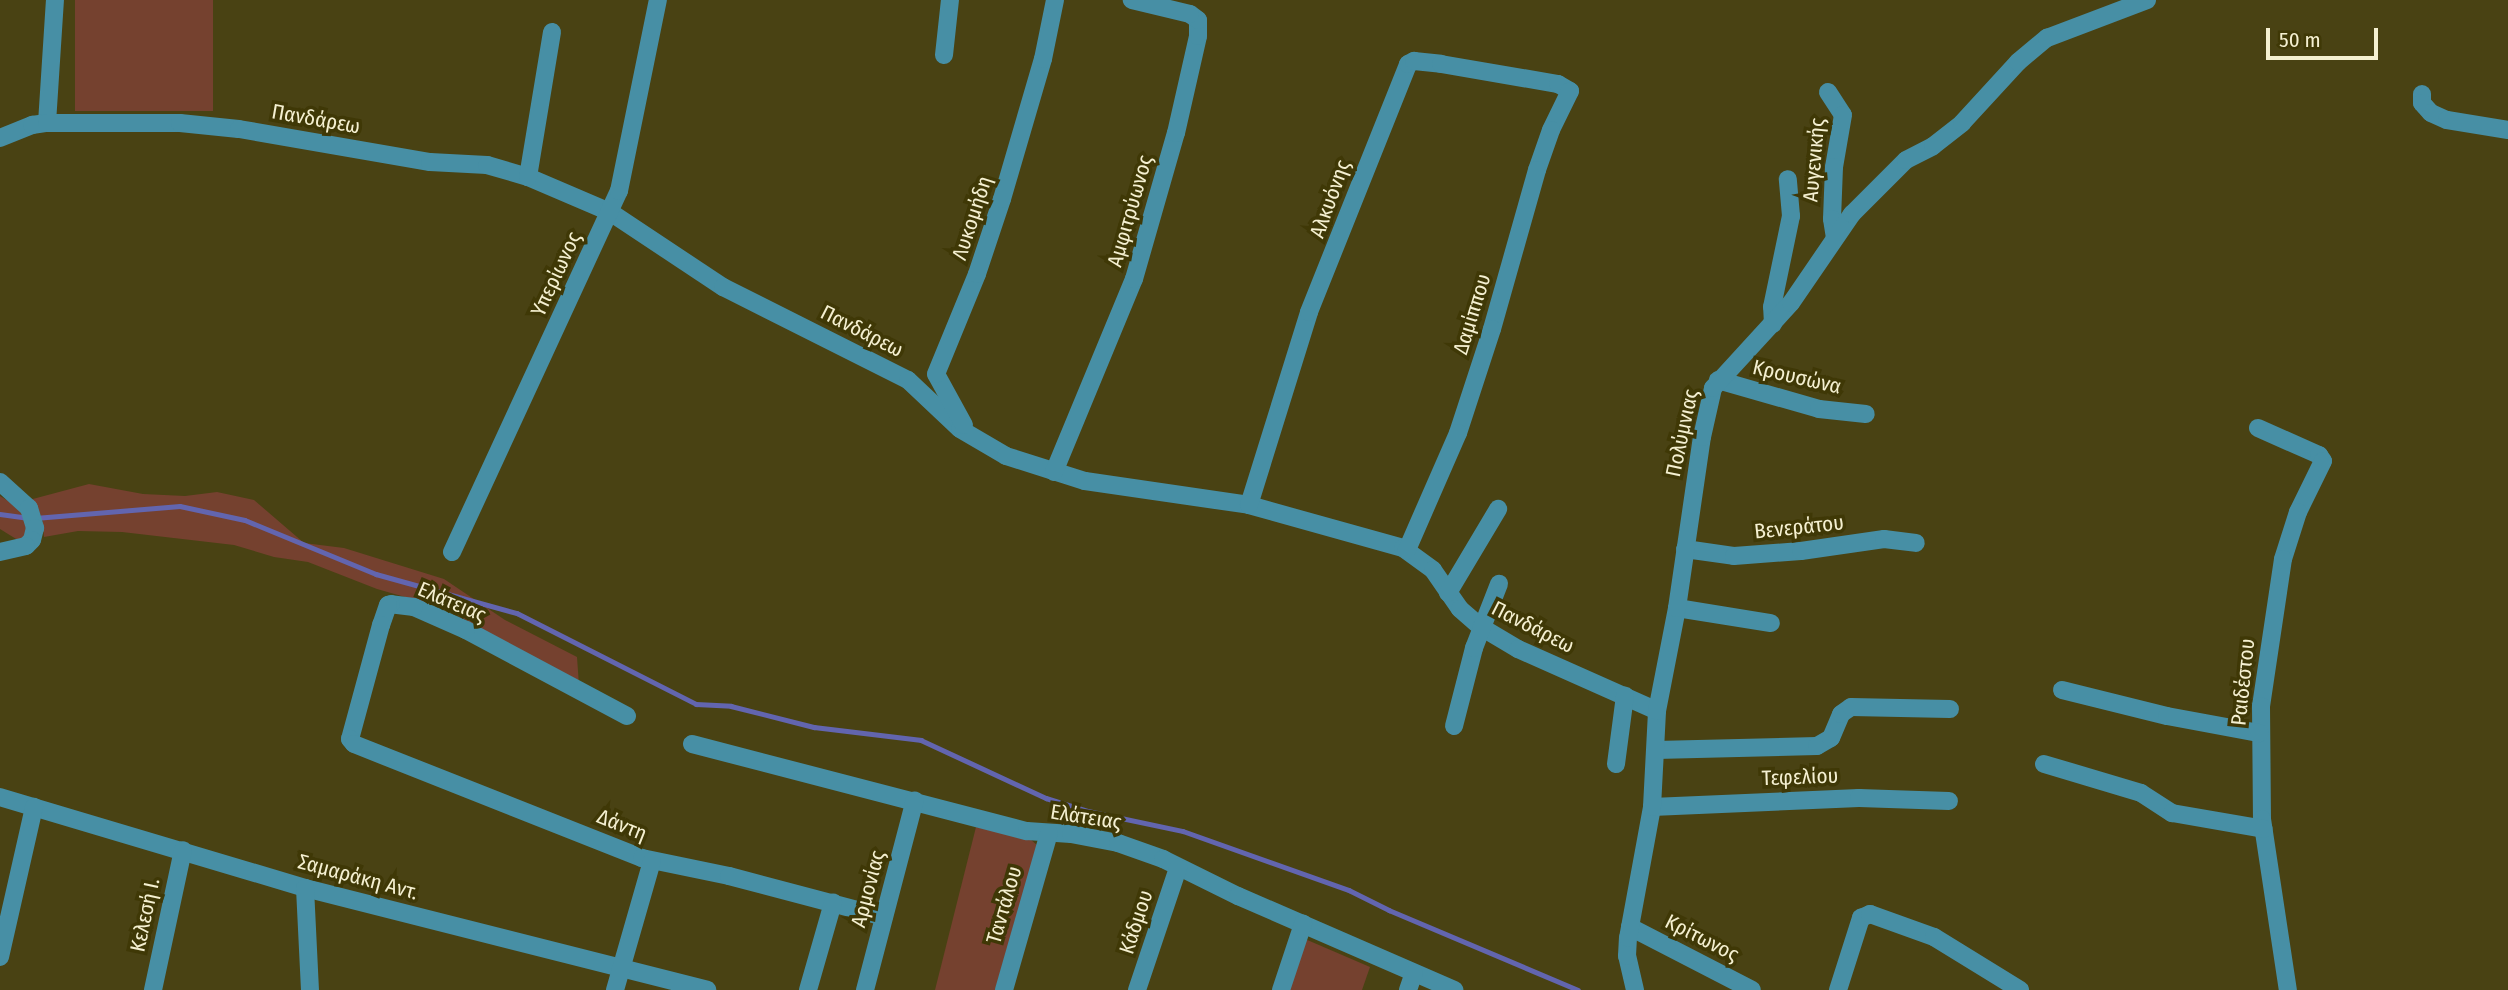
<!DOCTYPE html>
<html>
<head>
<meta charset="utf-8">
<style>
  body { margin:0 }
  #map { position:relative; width:2508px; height:990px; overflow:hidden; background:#494213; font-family:"Fira Sans Condensed",sans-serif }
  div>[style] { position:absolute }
  .green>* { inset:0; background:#75412f; transform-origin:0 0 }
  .stream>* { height:4.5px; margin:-2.25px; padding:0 2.25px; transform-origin:2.25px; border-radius:2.25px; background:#6265af }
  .minor>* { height:18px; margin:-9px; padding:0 9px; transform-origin:9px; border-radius:9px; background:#478fa5 }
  span { translate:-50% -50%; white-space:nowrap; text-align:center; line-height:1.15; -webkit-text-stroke:7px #3f3806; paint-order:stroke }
  .street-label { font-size:21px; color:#f5f0d1 }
  .scale { position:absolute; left:2266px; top:28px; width:112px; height:32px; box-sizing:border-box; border:4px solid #f5f0d1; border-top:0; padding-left:9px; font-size:21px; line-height:24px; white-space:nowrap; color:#f5f0d1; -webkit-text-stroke:5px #3f3806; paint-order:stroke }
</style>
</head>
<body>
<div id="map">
  <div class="green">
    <i style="left:75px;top:0;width:138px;height:111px"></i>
    <i style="clip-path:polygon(89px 484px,143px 494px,185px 496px,217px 492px,254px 500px,304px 543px,344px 548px,444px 579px,505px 620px,577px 657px,579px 685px,447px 609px,377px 589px,308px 562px,274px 557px,234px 545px,122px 532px,78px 531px,44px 537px,42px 517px,29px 500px)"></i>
    <i style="clip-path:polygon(0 496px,23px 510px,30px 532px,21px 542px,0 529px)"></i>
    <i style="clip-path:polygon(976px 827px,1030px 839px,1038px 846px,995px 990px,935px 990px)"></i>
    <i style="clip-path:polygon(1305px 939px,1370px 967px,1362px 990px,1288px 990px)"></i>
  </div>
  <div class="stream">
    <i style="left:0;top:514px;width:27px;rotate:8deg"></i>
    <i style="left:35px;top:518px;width:145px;rotate:-4.7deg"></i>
    <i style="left:180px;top:506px;width:66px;rotate:12.2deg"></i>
    <i style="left:245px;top:520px;width:142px;rotate:22.4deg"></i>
    <i style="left:376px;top:574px;width:146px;rotate:15.5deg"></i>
    <i style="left:517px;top:613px;width:201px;rotate:26.9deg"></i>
    <i style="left:696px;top:704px;width:35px;rotate:3deg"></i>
    <i style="left:731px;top:706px;width:86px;rotate:14.2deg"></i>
    <i style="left:814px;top:727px;width:108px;rotate:6.9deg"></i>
    <i style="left:921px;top:740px;width:138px;rotate:24.9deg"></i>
    <i style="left:1046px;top:798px;width:44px;rotate:17.2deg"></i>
    <i style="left:1088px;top:811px;width:97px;rotate:11.9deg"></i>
    <i style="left:1183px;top:831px;width:176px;rotate:19.6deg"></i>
    <i style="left:1349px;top:890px;width:45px;rotate:26.6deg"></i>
    <i style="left:1389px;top:910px;width:205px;rotate:22.9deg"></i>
  </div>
  <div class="minor">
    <i style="left:944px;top:55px;width:55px;rotate:-83.8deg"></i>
    <i style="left:1828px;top:92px;width:27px;rotate:57deg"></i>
    <i style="left:1843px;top:115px;width:53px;rotate:99.8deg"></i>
    <i style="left:1834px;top:167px;width:52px;rotate:92.2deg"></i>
    <i style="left:1832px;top:219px;width:18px;rotate:81deg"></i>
    <i style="left:2422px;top:94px;width:9px;rotate:90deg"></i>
    <i style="left:2422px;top:103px;width:13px;rotate:48deg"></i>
    <i style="left:2431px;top:113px;width:17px;rotate:24deg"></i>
    <i style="left:2447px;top:120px;width:62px;rotate:9.3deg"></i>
    <i style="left:47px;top:123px;width:123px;rotate:-86.3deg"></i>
    <i style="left:0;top:138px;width:35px;rotate:-22deg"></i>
    <i style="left:32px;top:125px;width:15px;rotate:-8deg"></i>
    <i style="left:47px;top:123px;width:133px"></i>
    <i style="left:180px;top:123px;width:59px;rotate:5.8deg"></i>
    <i style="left:239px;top:129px;width:194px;rotate:9.8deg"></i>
    <i style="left:430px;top:162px;width:57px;rotate:3deg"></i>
    <i style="left:487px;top:165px;width:43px;rotate:16.3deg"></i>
    <i style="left:528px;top:177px;width:89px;rotate:23.1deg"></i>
    <i style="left:610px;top:212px;width:136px;rotate:33.6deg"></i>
    <i style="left:723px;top:287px;width:207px;rotate:26.7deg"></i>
    <i style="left:908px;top:380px;width:71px;rotate:43.3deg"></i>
    <i style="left:960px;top:429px;width:53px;rotate:30.4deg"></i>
    <i style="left:1006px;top:456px;width:83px;rotate:17.6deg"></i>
    <i style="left:1085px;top:481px;width:166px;rotate:8.3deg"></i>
    <i style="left:1249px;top:505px;width:160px;rotate:15.6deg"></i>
    <i style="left:1403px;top:548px;width:37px;rotate:36deg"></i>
    <i style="left:1433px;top:570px;width:47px;rotate:55.3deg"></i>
    <i style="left:1460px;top:609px;width:28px;rotate:41deg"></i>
    <i style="left:1481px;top:627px;width:43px;rotate:30.7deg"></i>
    <i style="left:1518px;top:649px;width:152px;rotate:24deg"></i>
    <i style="left:528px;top:177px;width:147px;rotate:-80.6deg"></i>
    <i style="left:1773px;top:324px;width:17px;rotate:-93deg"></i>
    <i style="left:1772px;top:307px;width:93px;rotate:-78.2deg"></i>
    <i style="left:1791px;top:216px;width:37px;rotate:-95deg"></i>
    <i style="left:1718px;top:380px;width:105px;rotate:16deg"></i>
    <i style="left:1819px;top:409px;width:47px;rotate:6.1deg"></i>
    <i style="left:964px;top:425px;width:58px;rotate:-118.8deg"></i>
    <i style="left:936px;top:374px;width:108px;rotate:-67.7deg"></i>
    <i style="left:977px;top:274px;width:79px;rotate:-71.6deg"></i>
    <i style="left:1002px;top:199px;width:146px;rotate:-73.7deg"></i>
    <i style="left:1043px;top:59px;width:60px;rotate:-78.5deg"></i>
    <i style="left:2258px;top:428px;width:67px;rotate:23.9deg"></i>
    <i style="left:2319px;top:455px;width:7px;rotate:56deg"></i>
    <i style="left:2323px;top:461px;width:57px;rotate:116.1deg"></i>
    <i style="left:2298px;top:512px;width:49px;rotate:107.7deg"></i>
    <i style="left:2283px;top:559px;width:149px;rotate:98.5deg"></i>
    <i style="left:2261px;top:706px;width:113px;rotate:89.5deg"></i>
    <i style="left:2262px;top:819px;width:173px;rotate:81.4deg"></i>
    <i style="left:1054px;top:472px;width:209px;rotate:-67.5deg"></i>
    <i style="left:1134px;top:279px;width:152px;rotate:-74deg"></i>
    <i style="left:1176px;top:133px;width:99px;rotate:-77.2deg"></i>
    <i style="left:1198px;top:36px;width:16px;rotate:-90deg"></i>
    <i style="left:1198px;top:20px;width:10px;rotate:-143deg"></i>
    <i style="left:1190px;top:14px;width:60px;rotate:-166.4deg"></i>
    <i style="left:0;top:482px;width:39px;rotate:42deg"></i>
    <i style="left:29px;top:508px;width:21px;rotate:73deg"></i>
    <i style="left:35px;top:528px;width:12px;rotate:104deg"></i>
    <i style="left:32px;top:540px;width:8px;rotate:135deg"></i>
    <i style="left:26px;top:546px;width:27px;rotate:167deg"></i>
    <i style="left:1249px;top:505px;width:202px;rotate:-72.7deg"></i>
    <i style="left:1309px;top:312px;width:267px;rotate:-68.2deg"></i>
    <i style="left:1408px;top:64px;width:7px;rotate:-27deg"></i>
    <i style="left:1414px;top:61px;width:27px;rotate:6deg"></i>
    <i style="left:1441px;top:64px;width:119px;rotate:9.7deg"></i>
    <i style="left:1558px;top:84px;width:14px;rotate:30deg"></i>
    <i style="left:1570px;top:91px;width:43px;rotate:116deg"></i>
    <i style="left:1551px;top:130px;width:42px;rotate:109.3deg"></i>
    <i style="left:1537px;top:170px;width:165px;rotate:105.8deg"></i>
    <i style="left:1492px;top:329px;width:109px;rotate:108.1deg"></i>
    <i style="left:1458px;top:433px;width:128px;rotate:113.6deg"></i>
    <i style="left:1685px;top:549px;width:49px;rotate:8.1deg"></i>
    <i style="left:1734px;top:556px;width:67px;rotate:-4.3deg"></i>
    <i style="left:1801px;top:551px;width:84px;rotate:-8.2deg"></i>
    <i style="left:1884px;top:539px;width:32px;rotate:7deg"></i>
    <i style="left:452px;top:552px;width:398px;rotate:-65.2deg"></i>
    <i style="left:619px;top:191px;width:195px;rotate:-78.5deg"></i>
    <i style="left:1448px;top:593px;width:98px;rotate:-59.2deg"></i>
    <i style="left:1677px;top:608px;width:95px;rotate:9.1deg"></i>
    <i style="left:2062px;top:690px;width:108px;rotate:13.9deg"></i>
    <i style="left:2167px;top:716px;width:94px;rotate:10.5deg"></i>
    <i style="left:627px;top:716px;width:183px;rotate:-151.9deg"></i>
    <i style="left:466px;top:630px;width:57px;rotate:-156.1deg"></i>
    <i style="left:414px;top:607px;width:23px;rotate:-173deg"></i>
    <i style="left:391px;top:604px;width:3px;rotate:162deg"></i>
    <i style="left:388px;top:605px;width:21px;rotate:109deg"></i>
    <i style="left:381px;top:625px;width:118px;rotate:105.2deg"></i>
    <i style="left:350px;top:739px;width:6px;rotate:51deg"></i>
    <i style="left:354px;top:744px;width:310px;rotate:21.6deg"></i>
    <i style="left:642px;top:858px;width:89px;rotate:11.7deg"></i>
    <i style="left:729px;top:876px;width:160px;rotate:14.8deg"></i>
    <i style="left:1454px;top:726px;width:81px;rotate:-75.6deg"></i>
    <i style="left:1474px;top:648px;width:69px;rotate:-68.7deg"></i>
    <i style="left:692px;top:744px;width:346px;rotate:14.6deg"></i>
    <i style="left:1027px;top:831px;width:44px;rotate:3.9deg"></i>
    <i style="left:1071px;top:834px;width:48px;rotate:10.8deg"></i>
    <i style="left:1118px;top:843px;width:48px;rotate:19.6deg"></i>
    <i style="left:1163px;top:859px;width:84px;rotate:26.3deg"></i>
    <i style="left:1238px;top:896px;width:236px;rotate:23.5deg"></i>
    <i style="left:1656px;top:750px;width:161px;rotate:-1.4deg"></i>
    <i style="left:1817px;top:746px;width:16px;rotate:-30deg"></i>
    <i style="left:1831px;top:738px;width:26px;rotate:-67deg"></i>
    <i style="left:1841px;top:714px;width:12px;rotate:-35deg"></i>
    <i style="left:1851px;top:707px;width:99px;rotate:1.2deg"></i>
    <i style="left:1616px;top:764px;width:69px;rotate:-82.5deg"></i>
    <i style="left:2044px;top:764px;width:101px;rotate:16.6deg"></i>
    <i style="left:2141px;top:793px;width:37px;rotate:33deg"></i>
    <i style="left:2172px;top:813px;width:93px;rotate:9.9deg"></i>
    <i style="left:0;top:797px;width:318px;rotate:16.6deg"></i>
    <i style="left:305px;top:888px;width:415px;rotate:14.2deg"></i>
    <i style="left:1652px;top:807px;width:207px;rotate:-2.5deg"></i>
    <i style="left:1859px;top:798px;width:90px;rotate:1.9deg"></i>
    <i style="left:305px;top:888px;width:102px;rotate:87.2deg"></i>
    <i style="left:1630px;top:927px;width:137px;rotate:27.3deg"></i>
    <i style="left:0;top:957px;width:154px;rotate:-77.2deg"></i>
    <i style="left:153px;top:990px;width:143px;rotate:-77.9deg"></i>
    <i style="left:615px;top:990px;width:134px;rotate:-74deg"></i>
    <i style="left:808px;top:990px;width:91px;rotate:-74deg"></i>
    <i style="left:865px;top:990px;width:196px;rotate:-75.3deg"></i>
    <i style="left:1004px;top:990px;width:163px;rotate:-74deg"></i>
    <i style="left:1137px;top:990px;width:129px;rotate:-71.4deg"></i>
    <i style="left:1281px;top:990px;width:70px;rotate:-71.6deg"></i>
    <i style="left:1408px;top:990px;width:18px;rotate:-71deg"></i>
    <i style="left:1635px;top:990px;width:35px;rotate:-103deg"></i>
    <i style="left:1627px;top:956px;width:18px;rotate:-87deg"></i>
    <i style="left:1628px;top:938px;width:133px;rotate:-79.6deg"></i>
    <i style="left:1652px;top:807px;width:96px;rotate:-87deg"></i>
    <i style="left:1657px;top:711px;width:105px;rotate:-79deg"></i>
    <i style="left:1677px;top:608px;width:173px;rotate:-81.7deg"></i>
    <i style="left:1702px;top:437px;width:50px;rotate:-77.3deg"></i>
    <i style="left:1713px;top:388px;width:115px;rotate:-47.5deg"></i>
    <i style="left:1791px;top:303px;width:108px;rotate:-55.6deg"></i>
    <i style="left:1852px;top:214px;width:76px;rotate:-45deg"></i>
    <i style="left:1906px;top:160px;width:30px;rotate:-27deg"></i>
    <i style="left:1933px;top:146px;width:37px;rotate:-38deg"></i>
    <i style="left:1962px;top:123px;width:83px;rotate:-47.4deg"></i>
    <i style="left:2018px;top:62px;width:38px;rotate:-40deg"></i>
    <i style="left:2047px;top:38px;width:107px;rotate:-20.8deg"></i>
    <i style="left:1838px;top:990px;width:76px;rotate:-72.3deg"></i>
    <i style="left:1861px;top:918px;width:10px;rotate:-24deg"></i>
    <i style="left:1870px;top:914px;width:68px;rotate:19.8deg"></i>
    <i style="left:1934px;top:937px;width:101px;rotate:31.6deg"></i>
  </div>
  <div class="street-label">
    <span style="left:316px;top:119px;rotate:10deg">Πανδάρεω</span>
    <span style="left:1814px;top:160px;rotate:-85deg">Αυγενικής</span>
    <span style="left:1330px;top:199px;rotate:-70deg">Αλκυόνης</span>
    <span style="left:1130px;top:211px;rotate:-74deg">Αμφιτρύωνος</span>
    <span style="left:972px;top:218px;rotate:-72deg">Λυκομήδη</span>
    <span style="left:556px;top:274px;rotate:-65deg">Υπερίωνος</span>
    <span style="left:1472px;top:314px;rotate:-73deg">Δαμίππου</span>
    <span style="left:862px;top:331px;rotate:27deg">Πανδάρεω</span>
    <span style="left:1797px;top:377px;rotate:13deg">Κρουσώνα</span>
    <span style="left:1682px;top:433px;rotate:-78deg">Πολύμνιας</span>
    <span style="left:1799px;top:527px;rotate:-6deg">Βενεράτου</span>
    <span style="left:452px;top:602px;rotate:23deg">Ελάτειας</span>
    <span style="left:1533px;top:627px;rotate:27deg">Πανδάρεω</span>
    <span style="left:2243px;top:682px;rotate:-84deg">Ραιδέστου</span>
    <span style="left:1800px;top:777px;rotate:-2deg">Τεφελίου</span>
    <span style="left:1086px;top:817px;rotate:9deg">Ελάτειας</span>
    <span style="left:622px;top:825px;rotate:22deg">Δάντη</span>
    <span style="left:358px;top:877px;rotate:15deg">Σαμαράκη Αντ.</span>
    <span style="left:868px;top:889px;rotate:-75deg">Αρμονίας</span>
    <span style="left:1004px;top:905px;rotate:-74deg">Ταντάλου</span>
    <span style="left:145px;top:915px;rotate:-78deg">Κελεσή Ι.</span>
    <span style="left:1136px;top:922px;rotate:-72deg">Κάδμου</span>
    <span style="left:1702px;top:938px;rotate:27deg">Κρίτωνος</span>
  </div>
  <div class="scale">50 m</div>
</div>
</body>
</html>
